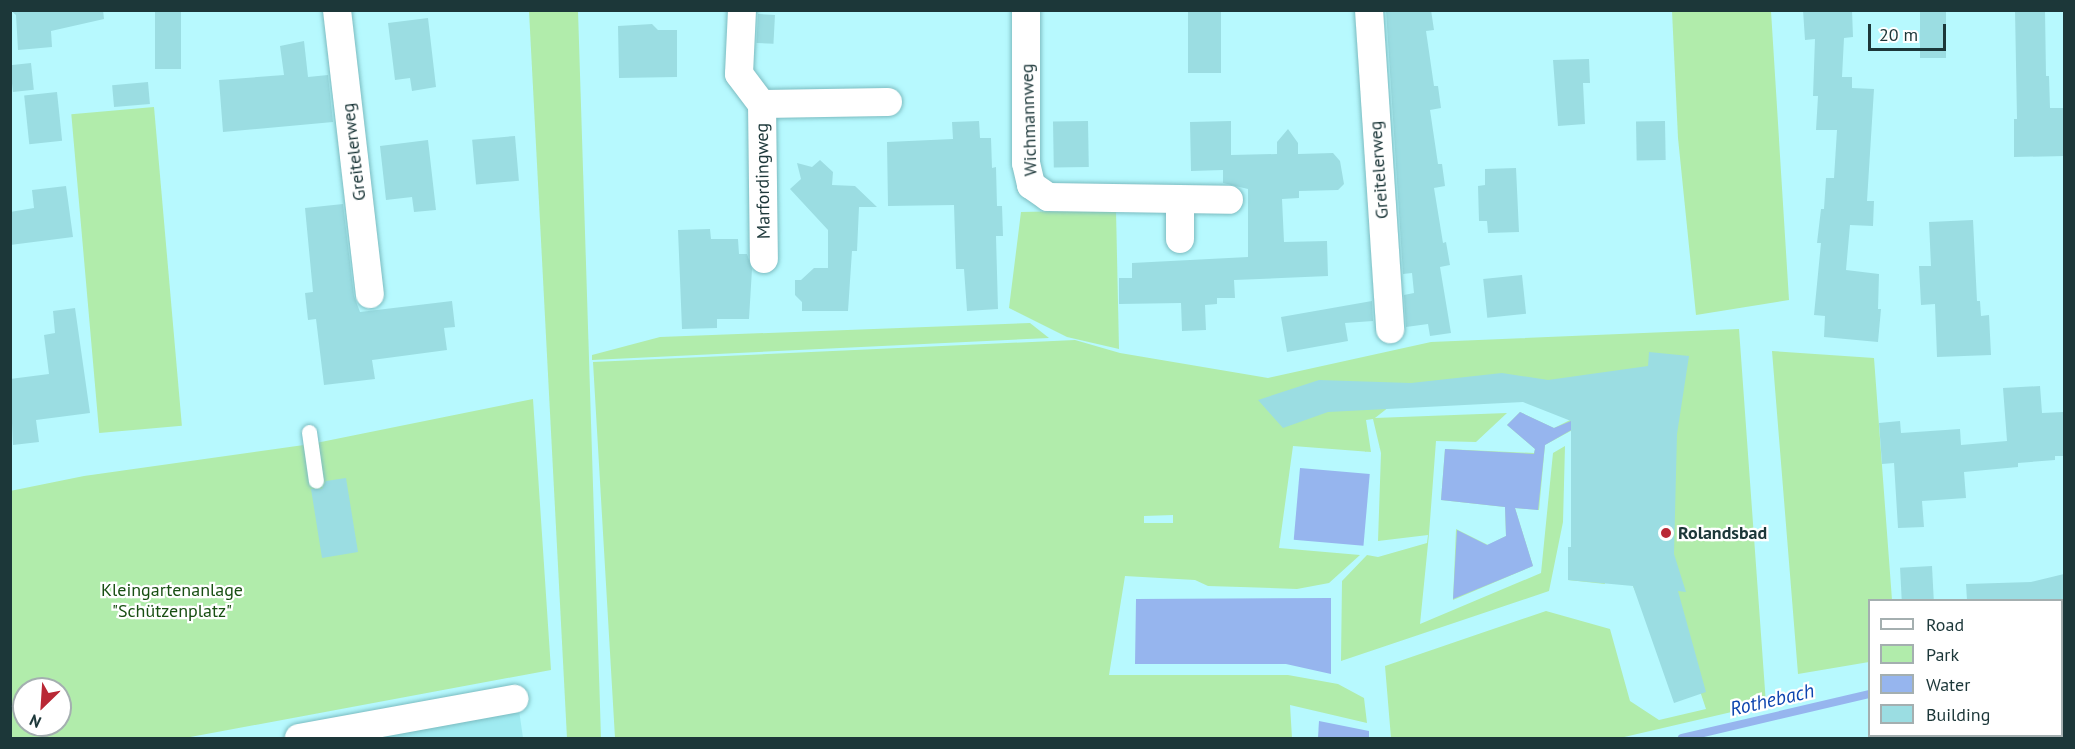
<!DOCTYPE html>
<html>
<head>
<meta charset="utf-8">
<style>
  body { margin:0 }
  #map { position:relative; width:2075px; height:749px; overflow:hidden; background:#b7f9fe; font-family:"PT Sans",sans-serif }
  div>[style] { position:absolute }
  .built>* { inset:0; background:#a0ebf1 }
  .green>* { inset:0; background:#b1ecab; transform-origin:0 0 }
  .water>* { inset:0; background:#96b5ee; transform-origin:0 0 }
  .stream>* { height:8px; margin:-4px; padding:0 4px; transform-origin:4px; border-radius:4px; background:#96b5ee }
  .building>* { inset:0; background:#9bdde2; transform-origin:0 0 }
  .roads { filter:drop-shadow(0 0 2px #7bbbc0) drop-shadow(0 0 2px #7bbbc0) }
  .lane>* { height:15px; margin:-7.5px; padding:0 7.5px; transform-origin:7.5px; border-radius:7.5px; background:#fff }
  .street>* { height:28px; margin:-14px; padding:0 14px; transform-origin:14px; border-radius:14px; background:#fff }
  .dots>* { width:16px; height:16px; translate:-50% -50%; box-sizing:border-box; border:3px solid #fff; border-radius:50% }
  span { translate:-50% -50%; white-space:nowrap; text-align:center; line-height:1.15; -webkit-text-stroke:4.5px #fff; paint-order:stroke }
  .street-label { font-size:18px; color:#1c3739 }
  .poi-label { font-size:18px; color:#1c3739; font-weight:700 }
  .left { translate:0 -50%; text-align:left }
  .park-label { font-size:18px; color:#184f13 }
  .water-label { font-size:20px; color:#0e45af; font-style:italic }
  .frame { position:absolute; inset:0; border:12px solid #1c3739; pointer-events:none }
  .legend { position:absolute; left:1868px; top:599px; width:195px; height:138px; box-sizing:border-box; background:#fff; border:2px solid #a4afb0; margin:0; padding:8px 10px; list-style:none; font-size:18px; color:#1c3739 }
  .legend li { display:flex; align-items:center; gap:12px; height:30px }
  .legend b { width:30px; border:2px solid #a4afb0 }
  .north { position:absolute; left:12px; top:677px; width:60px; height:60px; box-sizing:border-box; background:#fff; border:2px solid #a4afb0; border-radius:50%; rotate:205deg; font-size:16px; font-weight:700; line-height:24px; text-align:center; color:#1c3739 }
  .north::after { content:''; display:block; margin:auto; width:21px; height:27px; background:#b92835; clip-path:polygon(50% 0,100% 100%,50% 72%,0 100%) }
  .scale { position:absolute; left:1868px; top:24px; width:78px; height:27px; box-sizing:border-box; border:3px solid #1c3739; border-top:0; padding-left:8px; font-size:18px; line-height:21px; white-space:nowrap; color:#1c3739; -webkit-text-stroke:4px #fff; paint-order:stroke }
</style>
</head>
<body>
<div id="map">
  <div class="built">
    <i style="clip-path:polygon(519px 710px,523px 738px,372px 738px)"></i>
  </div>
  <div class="green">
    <i style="clip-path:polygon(529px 11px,578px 11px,601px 738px,567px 738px)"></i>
    <i style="clip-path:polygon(1672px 11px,1771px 11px,1789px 300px,1696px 315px,1678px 138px)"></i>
    <i style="left:154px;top:107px;width:320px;height:83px;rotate:85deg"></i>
    <i style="clip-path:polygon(1116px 210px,1119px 349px,1067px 337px,1009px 308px,1021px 212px)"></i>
    <i style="clip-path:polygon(1030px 323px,1049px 338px,592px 360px,592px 355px,660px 337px)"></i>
    <i style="clip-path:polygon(evenodd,1739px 329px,1766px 704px,1620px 738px,1391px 738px,1385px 666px,1546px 611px,1610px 629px,1630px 701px,1659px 720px,1706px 709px,1700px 691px,1645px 614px,1630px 579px,1604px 577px,1605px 584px,1568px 580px,1568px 547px,1578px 547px,1578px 427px,1545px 445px,1539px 510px,1515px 508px,1533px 566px,1453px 600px,1456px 529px,1488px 545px,1506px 536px,1505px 507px,1441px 500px,1445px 449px,1534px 453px,1535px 449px,1507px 425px,1520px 412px,1554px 428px,1578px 416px,1578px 391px,1394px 403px,1375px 418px,1507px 413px,1476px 442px,1436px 441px,1429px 534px,1420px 624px,1541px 573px,1553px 453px,1565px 446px,1563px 522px,1549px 591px,1341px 661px,1342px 581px,1367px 555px,1378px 557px,1427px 543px,1428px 535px,1378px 541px,1381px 453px,1373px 419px,1366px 420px,1371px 452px,1293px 446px,1279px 548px,1360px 555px,1329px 583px,1297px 589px,1241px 587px,1208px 586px,1195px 580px,1125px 576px,1109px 675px,1288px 675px,1338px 684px,1364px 698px,1367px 723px,1290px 705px,1292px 738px,615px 738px,593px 362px,1075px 340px,1120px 353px,1268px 378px,1431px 342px,1739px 329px,1173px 515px,1173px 523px,1144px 523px,1144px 516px,1173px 515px)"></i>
    <i style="clip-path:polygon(1772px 351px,1874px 358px,1892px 600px,1870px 600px,1869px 662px,1798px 674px)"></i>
    <i style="clip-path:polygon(evenodd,533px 399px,551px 670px,185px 738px,11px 738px,10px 491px,84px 476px,311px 444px,533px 399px,24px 689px,60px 689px,60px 725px,24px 725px,24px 689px)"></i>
  </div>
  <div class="water">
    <i style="clip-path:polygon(1520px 412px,1554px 428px,1571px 421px,1587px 421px,1545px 445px,1538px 510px,1515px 508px,1533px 566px,1453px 599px,1457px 530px,1487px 545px,1506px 536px,1505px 507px,1441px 500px,1445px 449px,1534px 454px,1535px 449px,1507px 425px)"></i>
    <i style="left:1300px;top:468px;width:70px;height:72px;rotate:5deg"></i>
    <i style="clip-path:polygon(1331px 598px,1331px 674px,1286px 664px,1135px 664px,1136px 599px)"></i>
    <i style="clip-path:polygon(1319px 721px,1369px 731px,1369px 738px,1318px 738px)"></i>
  </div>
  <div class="stream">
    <i style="left:2062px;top:648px;width:2px"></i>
    <i style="left:1682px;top:738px;width:193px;rotate:-13.2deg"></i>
  </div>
  <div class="building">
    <i style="clip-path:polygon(10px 10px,103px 10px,104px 19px,51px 31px,52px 47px,18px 50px,16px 15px)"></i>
    <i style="left:155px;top:10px;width:26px;height:59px"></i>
    <i style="left:1188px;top:10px;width:33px;height:63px"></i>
    <i style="clip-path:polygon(1386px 10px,1431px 10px,1434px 30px,1426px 31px,1434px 86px,1438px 86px,1441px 108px,1430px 110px,1438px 164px,1442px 164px,1445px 186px,1434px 188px,1443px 243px,1446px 242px,1450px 265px,1440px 267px,1451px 333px,1430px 336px,1428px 324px,1406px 327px,1404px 295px,1414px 293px,1412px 273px,1403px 274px)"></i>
    <i style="clip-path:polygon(1803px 10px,1852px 10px,1853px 37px,1844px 38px,1842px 77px,1852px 77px,1852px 88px,1874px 89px,1867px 201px,1874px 201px,1873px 226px,1850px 225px,1846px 270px,1879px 274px,1878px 309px,1881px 309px,1878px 342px,1824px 337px,1825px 316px,1814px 315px,1821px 243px,1817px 243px,1821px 209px,1824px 209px,1826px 178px,1834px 178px,1837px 130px,1816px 130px,1818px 96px,1813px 96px,1815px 39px,1805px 40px)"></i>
    <i style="left:1920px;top:10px;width:26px;height:48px"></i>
    <i style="clip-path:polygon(2015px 10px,2045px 10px,2046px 76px,2049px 76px,2050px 108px,2064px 108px,2064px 156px,2014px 157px,2014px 119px,2017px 119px)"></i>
    <i style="left:758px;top:14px;width:17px;height:29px;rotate:3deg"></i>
    <i style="clip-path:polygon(428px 18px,436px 87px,412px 91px,410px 78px,395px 80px,388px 23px)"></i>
    <i style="clip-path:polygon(652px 24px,658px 30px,677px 30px,677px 77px,619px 78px,618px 26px)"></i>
    <i style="clip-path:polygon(304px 41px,308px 77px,328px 75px,333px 122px,223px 132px,219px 80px,284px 75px,280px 46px)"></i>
    <i style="clip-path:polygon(1589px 59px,1590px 83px,1583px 83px,1585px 124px,1558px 126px,1553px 60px)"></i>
    <i style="left:31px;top:63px;width:27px;height:21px;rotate:84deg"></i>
    <i style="left:148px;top:82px;width:22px;height:36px;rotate:85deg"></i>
    <i style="left:57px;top:92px;width:49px;height:33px;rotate:84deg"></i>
    <i style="clip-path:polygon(979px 121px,980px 138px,991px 138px,992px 168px,996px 167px,997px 206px,1002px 206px,1003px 236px,996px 236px,998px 309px,967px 311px,964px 269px,956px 269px,954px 205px,888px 206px,887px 142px,953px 139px,952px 122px)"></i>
    <i style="left:1088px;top:121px;width:46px;height:35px;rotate:89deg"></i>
    <i style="clip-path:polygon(1231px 121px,1231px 155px,1277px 154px,1277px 142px,1288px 129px,1298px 143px,1298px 154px,1333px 153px,1340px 161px,1344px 184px,1338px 190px,1299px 191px,1299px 198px,1282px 199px,1284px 242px,1327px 241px,1328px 276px,1234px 280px,1235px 298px,1217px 298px,1217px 304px,1205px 305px,1206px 330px,1182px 331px,1181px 303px,1119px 304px,1119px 278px,1132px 278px,1132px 263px,1248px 257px,1248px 189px,1223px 183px,1223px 170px,1191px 171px,1190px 122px)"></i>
    <i style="left:1665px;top:121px;width:39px;height:29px;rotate:89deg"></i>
    <i style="left:515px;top:136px;width:45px;height:43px;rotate:85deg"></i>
    <i style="clip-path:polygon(428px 140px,436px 210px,414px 212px,412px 197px,386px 200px,380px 146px)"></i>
    <i style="clip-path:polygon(820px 160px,833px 172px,832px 185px,855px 186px,877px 207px,859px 207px,857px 251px,852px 251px,848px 311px,802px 311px,802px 302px,795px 295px,795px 280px,801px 280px,814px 268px,828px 268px,828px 230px,790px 189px,801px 179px,797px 163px,812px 167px)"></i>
    <i style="clip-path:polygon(1516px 168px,1519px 232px,1488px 233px,1487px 221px,1479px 221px,1478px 186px,1485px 185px,1485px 169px)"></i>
    <i style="clip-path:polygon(66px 186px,73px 237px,10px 245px,10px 212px,34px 208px,32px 190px)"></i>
    <i style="clip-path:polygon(343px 204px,354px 296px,360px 312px,452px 301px,455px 327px,444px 328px,447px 350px,372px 360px,375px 379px,324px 385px,316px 319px,308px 320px,305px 293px,313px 292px,305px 208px)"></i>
    <i style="clip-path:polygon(1973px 220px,1977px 301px,1980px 301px,1981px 316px,1989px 315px,1991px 355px,1937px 357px,1935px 304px,1921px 305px,1919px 266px,1931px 266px,1929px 222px)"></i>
    <i style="clip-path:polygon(710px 229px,711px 239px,738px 239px,739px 254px,747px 254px,752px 269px,749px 319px,717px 319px,717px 328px,682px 329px,678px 230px)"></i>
    <i style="left:1522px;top:275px;width:39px;height:39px;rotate:84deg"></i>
    <i style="clip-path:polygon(1372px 301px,1373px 321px,1345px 323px,1348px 341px,1287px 352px,1281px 317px)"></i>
    <i style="clip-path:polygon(75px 308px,90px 413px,36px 420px,39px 442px,13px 445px,10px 379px,49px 374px,44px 335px,55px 333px,53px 311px)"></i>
    <i style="clip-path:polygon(1649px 352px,1689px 356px,1677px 434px,1674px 554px,1686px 592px,1678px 591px,1706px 692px,1674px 703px,1633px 586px,1568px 580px,1568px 547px,1571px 547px,1571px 421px,1523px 402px,1328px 412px,1283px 428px,1258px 400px,1319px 380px,1411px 383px,1502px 373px,1548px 380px,1648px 366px)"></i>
    <i style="clip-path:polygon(2040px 386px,2042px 413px,2064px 412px,2064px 456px,2055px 456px,2055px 460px,2018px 463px,2018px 467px,1964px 472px,1966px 498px,1922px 501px,1924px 527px,1898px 528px,1894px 463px,1882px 464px,1879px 423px,1900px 421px,1901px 433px,1960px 429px,1961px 445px,2007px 441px,2003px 388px)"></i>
    <i style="clip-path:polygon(346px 478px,358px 552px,322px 558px,311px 489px,322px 489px,326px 481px)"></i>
    <i style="left:1932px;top:566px;width:34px;height:32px;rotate:87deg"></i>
    <i style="clip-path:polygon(2064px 574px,2064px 600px,1967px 600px,1966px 584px,2031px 582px)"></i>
  </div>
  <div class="roads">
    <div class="lane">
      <i style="left:309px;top:432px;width:49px;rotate:81.9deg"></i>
      <i style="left:2062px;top:719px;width:2px;rotate:-27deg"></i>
      <i style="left:1975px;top:738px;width:14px;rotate:-8deg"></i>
    </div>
    <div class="street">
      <i style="left:337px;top:10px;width:286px;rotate:83.4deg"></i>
      <i style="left:742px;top:10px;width:64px;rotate:92.7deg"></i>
      <i style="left:739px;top:74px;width:38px;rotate:53deg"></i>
      <i style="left:762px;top:104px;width:155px;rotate:89.3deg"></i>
      <i style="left:1026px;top:10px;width:153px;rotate:90deg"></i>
      <i style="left:1026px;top:163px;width:23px;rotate:77deg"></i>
      <i style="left:1031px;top:185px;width:21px;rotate:35deg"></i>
      <i style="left:1048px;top:197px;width:181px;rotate:0.9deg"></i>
      <i style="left:1369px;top:10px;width:320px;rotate:86.2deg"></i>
      <i style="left:762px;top:104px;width:126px;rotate:-0.9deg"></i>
      <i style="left:1180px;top:201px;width:38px;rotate:90deg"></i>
      <i style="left:299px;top:738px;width:219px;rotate:-10.3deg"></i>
    </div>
  </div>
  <div class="dots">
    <i style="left:1666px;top:533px;background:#b92835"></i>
  </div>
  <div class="street-label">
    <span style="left:1029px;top:120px;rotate:-92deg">Wichmannweg</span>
    <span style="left:354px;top:152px;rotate:-97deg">Greitelerweg</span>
    <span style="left:1379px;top:170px;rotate:-94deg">Greitelerweg</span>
    <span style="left:763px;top:181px;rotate:-91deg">Marfordingweg</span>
  </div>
  <div class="poi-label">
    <span class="left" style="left:1678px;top:533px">Rolandsbad</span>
  </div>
  <div class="park-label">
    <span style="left:172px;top:601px">Kleingartenanlage<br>"Schützenplatz"</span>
  </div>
  <div class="water-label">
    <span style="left:1772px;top:700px;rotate:-13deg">Rothebach</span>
  </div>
  <div class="frame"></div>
  <ul class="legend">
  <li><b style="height:8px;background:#fff"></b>Road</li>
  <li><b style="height:16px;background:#b1ecab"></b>Park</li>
  <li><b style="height:16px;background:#96b5ee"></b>Water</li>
  <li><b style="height:16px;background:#9bdde2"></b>Building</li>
  </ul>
  <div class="north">N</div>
  <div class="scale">20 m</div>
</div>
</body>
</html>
